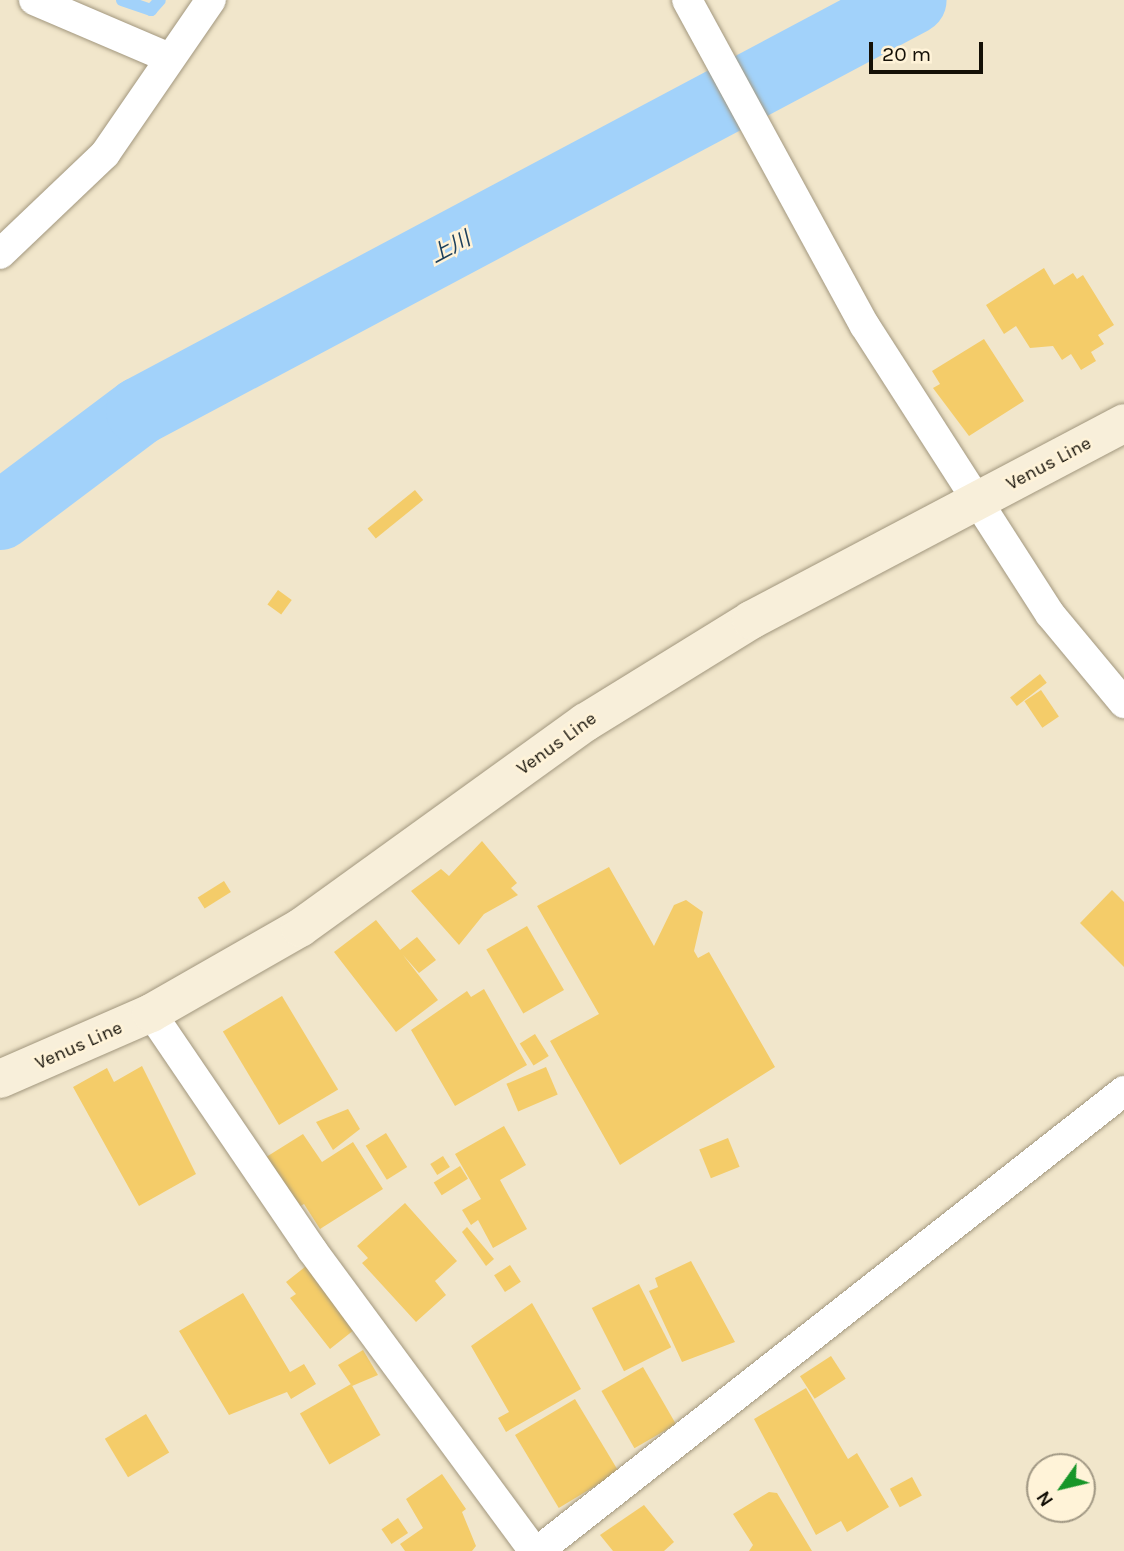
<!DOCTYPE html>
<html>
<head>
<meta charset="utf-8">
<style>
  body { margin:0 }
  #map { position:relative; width:1124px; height:1551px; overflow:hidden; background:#f1e6cb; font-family:Karla,"Noto Sans JP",sans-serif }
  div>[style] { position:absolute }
  .stream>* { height:12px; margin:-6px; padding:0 6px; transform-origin:6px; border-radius:6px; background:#a2d2fa }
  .river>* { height:68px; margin:-34px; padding:0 34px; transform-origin:34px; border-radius:34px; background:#a2d2fa }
  .building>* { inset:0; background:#f4cc69; transform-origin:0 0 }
  .roads { filter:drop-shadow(0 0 2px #a2977e) drop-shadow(0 0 2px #a2977e) }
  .street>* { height:30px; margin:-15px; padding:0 15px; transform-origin:15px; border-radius:15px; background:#fff }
  .secondary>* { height:38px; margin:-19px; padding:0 19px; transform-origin:19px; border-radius:19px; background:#f8efda }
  span { translate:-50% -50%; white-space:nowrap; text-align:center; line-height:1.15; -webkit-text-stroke:5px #fff3d8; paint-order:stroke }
  .street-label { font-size:19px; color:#141007 }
  .water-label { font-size:21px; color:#1d405c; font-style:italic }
  .north { position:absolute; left:1026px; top:1453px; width:70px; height:70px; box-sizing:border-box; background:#fff3d8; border:2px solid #a19884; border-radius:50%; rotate:236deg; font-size:19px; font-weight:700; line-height:28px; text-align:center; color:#141007 }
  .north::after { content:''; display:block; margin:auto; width:24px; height:32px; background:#179628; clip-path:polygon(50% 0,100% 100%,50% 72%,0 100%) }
  .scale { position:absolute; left:869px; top:42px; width:114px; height:32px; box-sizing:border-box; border:4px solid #141007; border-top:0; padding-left:9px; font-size:21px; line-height:24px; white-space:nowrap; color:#141007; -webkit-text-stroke:5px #fff3d8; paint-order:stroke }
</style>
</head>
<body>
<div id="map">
  <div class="stream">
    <i style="left:122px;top:0;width:31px;rotate:19deg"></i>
    <i style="left:151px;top:10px;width:13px;rotate:-48deg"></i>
  </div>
  <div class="river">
    <i style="left:0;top:516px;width:175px;rotate:-36.9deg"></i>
    <i style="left:140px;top:411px;width:875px;rotate:-28deg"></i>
  </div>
  <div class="building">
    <i style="clip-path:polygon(1044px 268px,1054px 285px,1073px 273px,1077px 279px,1083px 275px,1114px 325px,1098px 335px,1104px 344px,1091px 352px,1096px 361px,1081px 370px,1071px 354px,1062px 360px,1053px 346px,1030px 348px,1016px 326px,1004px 334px,986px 305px)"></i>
    <i style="clip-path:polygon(984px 339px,1024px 401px,969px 436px,933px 388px,940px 384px,932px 371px)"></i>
    <i style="left:415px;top:490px;width:13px;height:61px;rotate:51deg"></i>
    <i style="left:278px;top:590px;width:17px;height:18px;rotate:36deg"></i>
    <i style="left:1040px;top:674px;width:11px;height:38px;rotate:52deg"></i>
    <i style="left:1041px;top:690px;width:32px;height:20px;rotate:56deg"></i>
    <i style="clip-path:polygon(482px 841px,517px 883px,511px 888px,518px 895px,484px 914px,459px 945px,411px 891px,441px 869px,449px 876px)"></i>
    <i style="clip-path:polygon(609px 867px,654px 946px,674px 905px,686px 900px,703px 912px,694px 951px,698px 958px,709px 952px,775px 1067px,620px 1165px,550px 1041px,599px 1014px,537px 906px)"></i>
    <i style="left:224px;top:881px;width:13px;height:31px;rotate:58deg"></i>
    <i style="clip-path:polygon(1112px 890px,1124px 902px,1124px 967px,1080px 923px)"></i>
    <i style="clip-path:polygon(376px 920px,400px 950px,417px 937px,436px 960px,419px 973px,403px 955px,438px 1000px,396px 1032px,334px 952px)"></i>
    <i style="left:527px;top:926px;width:74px;height:47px;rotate:60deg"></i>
    <i style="clip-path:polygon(484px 989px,527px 1065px,455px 1106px,411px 1030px,467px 991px,471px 997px)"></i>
    <i style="left:282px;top:996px;width:109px;height:69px;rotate:59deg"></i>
    <i style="left:535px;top:1034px;width:26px;height:18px;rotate:58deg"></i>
    <i style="clip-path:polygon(142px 1066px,196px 1174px,139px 1206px,73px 1087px,107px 1068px,114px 1082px)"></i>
    <i style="left:546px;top:1067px;width:30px;height:43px;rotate:67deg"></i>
    <i style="clip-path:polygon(348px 1109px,360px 1129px,333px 1150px,316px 1122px)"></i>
    <i style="clip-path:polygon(504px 1126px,526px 1165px,500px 1180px,527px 1229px,493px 1248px,478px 1220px,471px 1225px,462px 1210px,481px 1199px,455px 1154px)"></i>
    <i style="left:386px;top:1133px;width:40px;height:24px;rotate:58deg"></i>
    <i style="clip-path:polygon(303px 1134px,322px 1162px,353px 1142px,383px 1189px,320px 1229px,304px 1204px,295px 1209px,263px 1159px)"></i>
    <i style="left:728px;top:1138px;width:31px;height:31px;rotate:68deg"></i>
    <i style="left:443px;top:1156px;width:13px;height:15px;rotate:58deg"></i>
    <i style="left:460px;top:1166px;width:15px;height:31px;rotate:58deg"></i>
    <i style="clip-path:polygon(405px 1203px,457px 1261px,435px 1281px,446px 1295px,416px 1322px,362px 1263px,368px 1258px,357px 1246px)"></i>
    <i style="clip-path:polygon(467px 1227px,494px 1259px,486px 1266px,462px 1232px)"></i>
    <i style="clip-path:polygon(691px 1261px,735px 1342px,682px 1362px,649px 1291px,658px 1287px,655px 1278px)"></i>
    <i style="clip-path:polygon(310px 1263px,359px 1326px,330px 1349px,290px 1298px,296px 1294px,286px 1282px)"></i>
    <i style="left:510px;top:1265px;width:20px;height:19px;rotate:57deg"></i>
    <i style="left:639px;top:1284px;width:71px;height:53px;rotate:63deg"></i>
    <i style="clip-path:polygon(243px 1293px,290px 1372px,304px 1364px,316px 1384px,291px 1399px,287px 1392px,229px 1415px,179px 1331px)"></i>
    <i style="clip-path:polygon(532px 1303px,581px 1389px,506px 1432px,498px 1418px,509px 1412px,471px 1346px)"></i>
    <i style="clip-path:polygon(363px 1350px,378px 1375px,352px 1386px,338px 1365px)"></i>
    <i style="left:831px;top:1356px;width:27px;height:37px;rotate:57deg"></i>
    <i style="left:643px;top:1367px;width:66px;height:48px;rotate:60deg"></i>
    <i style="left:351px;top:1384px;width:59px;height:59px;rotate:60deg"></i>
    <i style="clip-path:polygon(806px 1388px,848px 1459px,857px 1453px,889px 1507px,847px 1532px,841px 1521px,816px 1535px,754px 1419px)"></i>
    <i style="left:575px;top:1399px;width:85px;height:70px;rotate:59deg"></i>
    <i style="left:146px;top:1414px;width:45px;height:48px;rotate:59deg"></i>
    <i style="clip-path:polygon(442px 1474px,466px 1509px,462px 1512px,476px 1546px,472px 1551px,405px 1551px,400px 1544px,423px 1528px,406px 1499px)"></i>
    <i style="left:912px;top:1477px;width:21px;height:25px;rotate:62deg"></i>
    <i style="clip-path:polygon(769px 1492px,777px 1493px,812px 1551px,749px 1551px,753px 1545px,733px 1514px)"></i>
    <i style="clip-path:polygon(644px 1505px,674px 1542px,664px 1551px,613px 1551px,600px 1535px)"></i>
    <i style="left:398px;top:1518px;width:18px;height:20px;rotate:56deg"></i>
  </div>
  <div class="roads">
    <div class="street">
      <i style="left:34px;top:0;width:147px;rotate:23.2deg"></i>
      <i style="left:687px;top:0;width:371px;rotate:61.4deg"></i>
      <i style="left:865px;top:326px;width:342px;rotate:57.3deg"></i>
      <i style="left:1050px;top:614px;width:116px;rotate:50.3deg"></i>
      <i style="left:0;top:254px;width:145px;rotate:-43.6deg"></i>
      <i style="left:105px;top:154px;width:187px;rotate:-55.5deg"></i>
      <i style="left:151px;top:1013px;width:287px;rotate:55.8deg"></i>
      <i style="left:312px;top:1250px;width:374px;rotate:53.6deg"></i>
      <i style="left:538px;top:1551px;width:745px;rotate:-38.13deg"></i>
    </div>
    <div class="secondary">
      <i style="left:0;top:1079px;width:165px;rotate:-23.6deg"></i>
      <i style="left:151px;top:1013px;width:172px;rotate:-29.7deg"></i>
      <i style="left:300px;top:928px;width:352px;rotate:-35.8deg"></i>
      <i style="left:586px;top:722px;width:194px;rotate:-31.7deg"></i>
      <i style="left:751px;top:620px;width:422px;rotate:-27.8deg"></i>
    </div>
  </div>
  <div class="street-label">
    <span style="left:1049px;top:464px;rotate:-28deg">Venus Line</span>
    <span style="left:557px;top:744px;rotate:-36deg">Venus Line</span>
    <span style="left:79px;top:1046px;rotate:-24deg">Venus Line</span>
  </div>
  <div class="water-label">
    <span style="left:450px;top:247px;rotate:-28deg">上川</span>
  </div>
  <div class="north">N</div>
  <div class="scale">20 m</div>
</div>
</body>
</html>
